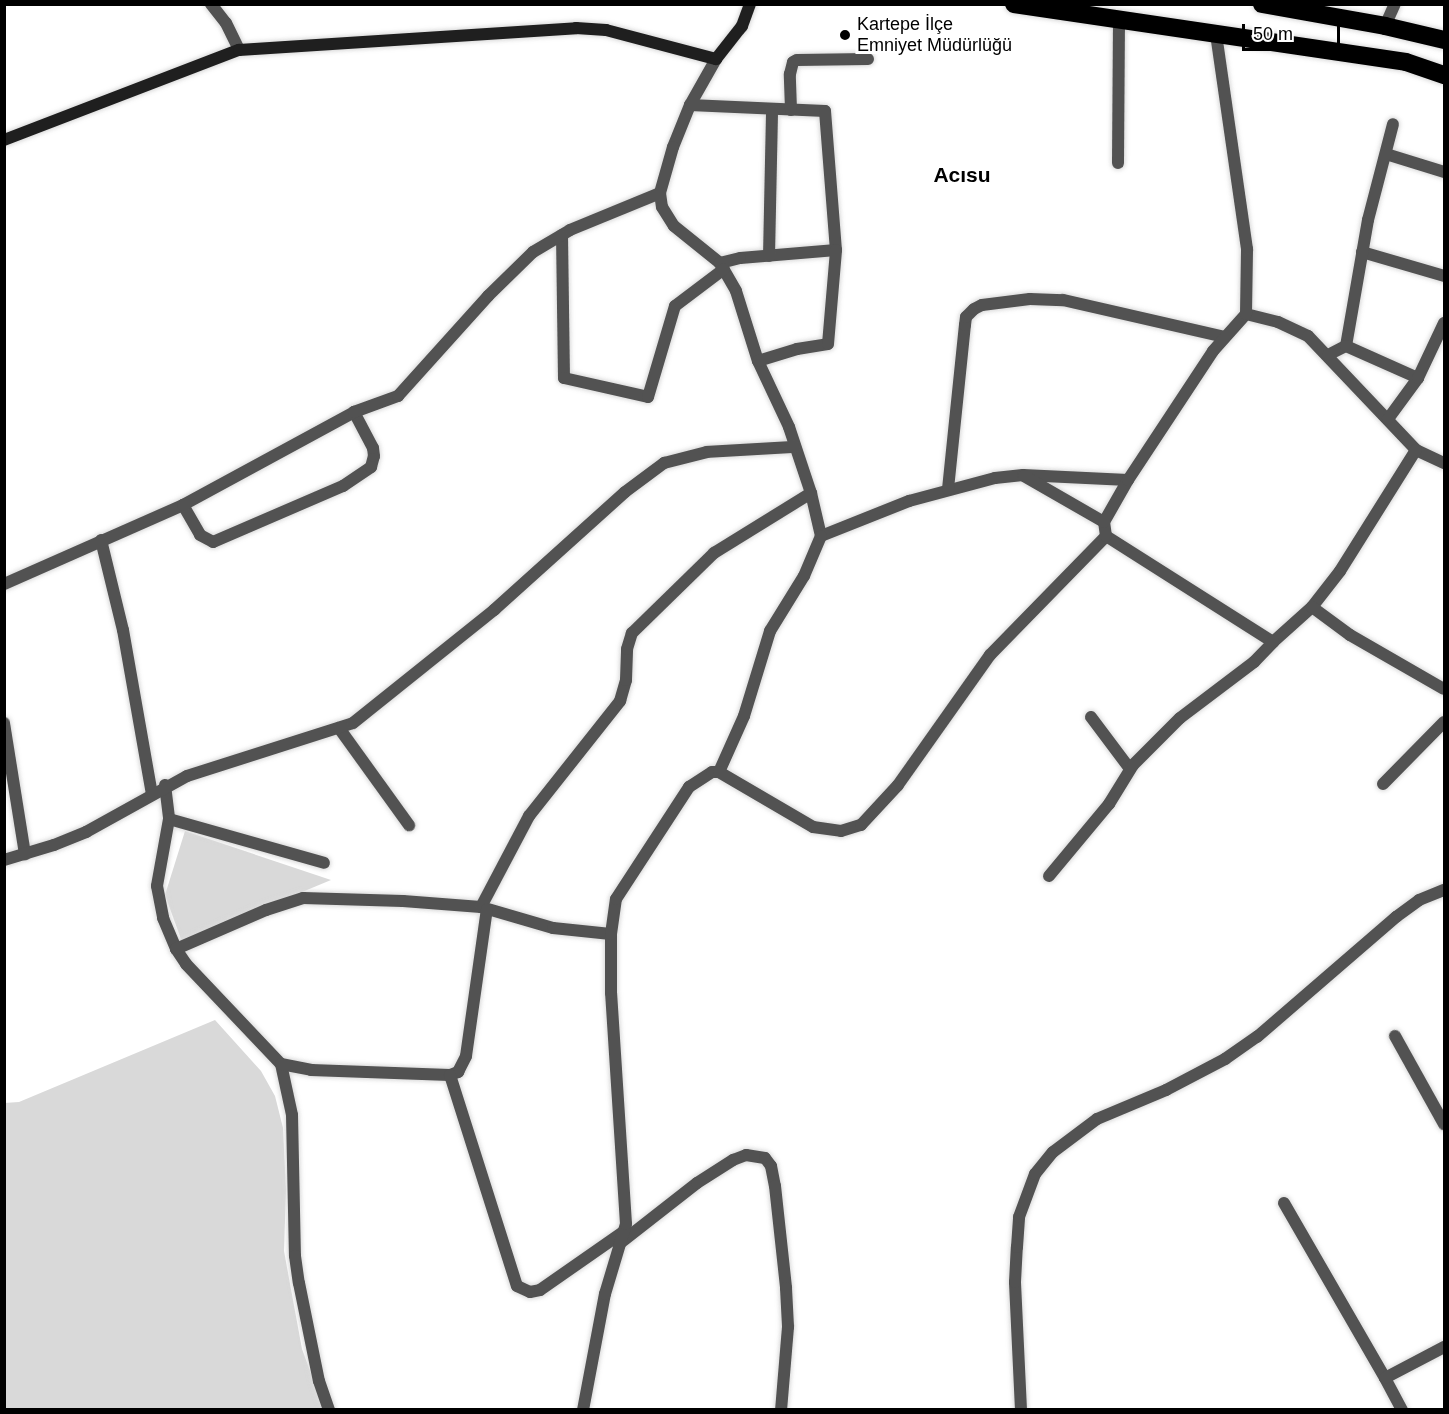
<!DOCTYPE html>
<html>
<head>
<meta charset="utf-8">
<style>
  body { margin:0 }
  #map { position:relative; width:1449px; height:1414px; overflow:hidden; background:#fff; font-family:Arial,sans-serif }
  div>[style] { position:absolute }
  .green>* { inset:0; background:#d9d9d9 }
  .roads { filter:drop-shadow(0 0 2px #dbdbdb) drop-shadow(0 0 2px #dbdbdb) }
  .street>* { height:12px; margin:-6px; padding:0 6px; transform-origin:6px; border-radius:6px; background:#525252 }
  .secondary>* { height:12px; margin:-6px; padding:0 6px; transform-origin:6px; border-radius:6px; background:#1f1f1f }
  .highway>* { height:18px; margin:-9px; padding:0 9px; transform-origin:9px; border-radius:9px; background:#000 }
  .dots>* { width:16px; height:16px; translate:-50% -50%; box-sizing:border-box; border:3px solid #fff; border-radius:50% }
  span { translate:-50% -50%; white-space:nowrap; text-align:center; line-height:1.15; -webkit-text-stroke:6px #fff; paint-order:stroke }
  .poi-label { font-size:18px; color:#000 }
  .left { translate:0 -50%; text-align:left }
  .quarter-label { font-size:21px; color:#000; font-weight:700 }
  .frame { position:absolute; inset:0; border:6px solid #000; pointer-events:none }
  .scale { position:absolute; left:1242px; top:24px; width:98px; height:27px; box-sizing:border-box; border:3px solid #000; border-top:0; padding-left:8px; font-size:18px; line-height:21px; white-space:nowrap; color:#000; -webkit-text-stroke:4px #fff; paint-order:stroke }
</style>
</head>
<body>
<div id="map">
  <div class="green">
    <i style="clip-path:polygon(185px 831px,331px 880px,182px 942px,165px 895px)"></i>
    <i style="clip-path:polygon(215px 1020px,261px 1071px,275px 1096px,283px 1128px,286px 1190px,284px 1251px,302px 1349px,324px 1409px,5px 1409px,4px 1103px,19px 1102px)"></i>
  </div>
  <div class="roads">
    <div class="street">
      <i style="left:211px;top:4px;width:24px;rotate:52deg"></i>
      <i style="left:226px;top:23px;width:30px;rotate:64deg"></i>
      <i style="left:1385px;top:26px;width:24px;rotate:-66deg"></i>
      <i style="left:716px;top:59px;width:53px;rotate:119.5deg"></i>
      <i style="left:690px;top:105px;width:45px;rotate:112deg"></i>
      <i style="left:673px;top:147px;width:48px;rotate:105.8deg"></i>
      <i style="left:660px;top:193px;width:14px;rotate:82deg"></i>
      <i style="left:662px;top:207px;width:22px;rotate:58deg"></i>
      <i style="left:674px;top:226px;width:59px;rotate:38.8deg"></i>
      <i style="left:720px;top:263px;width:32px;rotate:60deg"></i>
      <i style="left:736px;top:291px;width:73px;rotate:72.6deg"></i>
      <i style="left:758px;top:361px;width:73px;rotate:64.8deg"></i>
      <i style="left:789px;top:427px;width:70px;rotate:71.6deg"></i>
      <i style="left:811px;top:493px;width:44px;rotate:76.9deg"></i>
      <i style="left:821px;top:536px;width:95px;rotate:-21.7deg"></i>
      <i style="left:909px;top:501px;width:89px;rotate:-15deg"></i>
      <i style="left:995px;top:478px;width:28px;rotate:-6deg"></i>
      <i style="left:1023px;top:475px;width:105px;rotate:2.7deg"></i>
      <i style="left:690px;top:105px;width:135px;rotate:2.5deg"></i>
      <i style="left:825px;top:111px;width:139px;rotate:85.5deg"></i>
      <i style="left:836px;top:250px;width:96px;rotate:175.2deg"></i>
      <i style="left:740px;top:258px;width:21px;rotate:166deg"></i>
      <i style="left:791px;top:110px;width:36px;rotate:-92deg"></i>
      <i style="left:790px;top:74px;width:12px;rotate:-76deg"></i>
      <i style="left:793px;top:62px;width:4px;rotate:-27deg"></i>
      <i style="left:797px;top:60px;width:71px;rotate:-0.8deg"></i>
      <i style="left:1386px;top:154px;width:61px;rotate:17.2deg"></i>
      <i style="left:1118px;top:163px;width:143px;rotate:-89.6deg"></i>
      <i style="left:562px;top:235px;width:143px;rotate:89.2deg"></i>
      <i style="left:564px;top:378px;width:86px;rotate:12.7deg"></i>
      <i style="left:648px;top:397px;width:95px;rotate:-73.5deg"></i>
      <i style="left:675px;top:306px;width:61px;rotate:-37.1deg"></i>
      <i style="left:1362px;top:252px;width:85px;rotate:16.3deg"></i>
      <i style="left:769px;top:256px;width:146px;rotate:-88.8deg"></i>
      <i style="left:1246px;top:314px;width:33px;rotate:14deg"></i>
      <i style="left:1278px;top:322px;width:33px;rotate:25deg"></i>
      <i style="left:1308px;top:336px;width:157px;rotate:46.5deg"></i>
      <i style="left:1416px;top:450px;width:31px;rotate:25deg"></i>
      <i style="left:1346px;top:346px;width:128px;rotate:-80.1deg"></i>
      <i style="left:1368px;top:220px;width:99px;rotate:-75.4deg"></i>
      <i style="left:1328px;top:355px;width:20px;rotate:-27deg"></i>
      <i style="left:1346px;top:346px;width:79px;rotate:24deg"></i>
      <i style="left:758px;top:361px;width:41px;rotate:-17.1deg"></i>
      <i style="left:797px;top:349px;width:31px;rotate:-9deg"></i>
      <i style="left:828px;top:344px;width:94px;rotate:-85.1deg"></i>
      <i style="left:1388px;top:419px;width:51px;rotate:-53.8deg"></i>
      <i style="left:1418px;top:378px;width:61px;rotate:-64.7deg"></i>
      <i style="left:1024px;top:476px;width:92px;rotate:29.9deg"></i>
      <i style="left:948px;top:489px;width:165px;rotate:-84.1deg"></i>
      <i style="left:965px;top:325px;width:8px;rotate:-83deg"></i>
      <i style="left:966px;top:317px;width:11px;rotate:-45deg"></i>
      <i style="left:974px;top:309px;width:9px;rotate:-27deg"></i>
      <i style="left:982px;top:305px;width:48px;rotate:-7.1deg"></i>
      <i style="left:1030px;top:299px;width:33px;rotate:2deg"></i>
      <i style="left:1063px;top:300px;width:165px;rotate:12.9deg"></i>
      <i style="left:183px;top:505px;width:34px;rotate:60deg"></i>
      <i style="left:200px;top:535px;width:15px;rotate:28deg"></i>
      <i style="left:213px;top:542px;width:142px;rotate:-23.3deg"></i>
      <i style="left:343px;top:486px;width:34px;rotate:-34deg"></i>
      <i style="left:371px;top:467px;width:11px;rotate:-75deg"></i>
      <i style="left:374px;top:456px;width:8px;rotate:-97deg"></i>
      <i style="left:373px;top:448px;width:41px;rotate:-117.8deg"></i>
      <i style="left:1106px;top:536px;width:198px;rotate:32.4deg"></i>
      <i style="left:1273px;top:642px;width:52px;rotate:-41.9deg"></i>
      <i style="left:1312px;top:607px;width:46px;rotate:-52.1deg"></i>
      <i style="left:1340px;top:571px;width:143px;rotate:-57.9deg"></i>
      <i style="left:101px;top:540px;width:93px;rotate:76.3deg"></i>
      <i style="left:123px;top:630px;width:167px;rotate:80deg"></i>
      <i style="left:4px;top:584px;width:196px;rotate:-23.8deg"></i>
      <i style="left:183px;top:505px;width:195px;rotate:-28.5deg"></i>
      <i style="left:354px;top:412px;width:47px;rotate:-20deg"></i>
      <i style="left:398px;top:396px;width:135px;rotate:-48deg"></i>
      <i style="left:488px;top:296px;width:63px;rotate:-44.4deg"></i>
      <i style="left:533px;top:252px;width:43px;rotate:-30.7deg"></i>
      <i style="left:570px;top:230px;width:97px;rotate:-22.3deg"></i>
      <i style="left:1312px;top:607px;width:47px;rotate:36.4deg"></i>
      <i style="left:1350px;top:635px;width:108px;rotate:29.9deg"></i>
      <i style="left:1091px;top:717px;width:65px;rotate:53.1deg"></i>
      <i style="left:4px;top:723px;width:133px;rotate:80.9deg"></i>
      <i style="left:339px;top:728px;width:120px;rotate:54.2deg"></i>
      <i style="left:719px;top:772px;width:61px;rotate:-65.9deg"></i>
      <i style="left:744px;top:716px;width:89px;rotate:-73deg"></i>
      <i style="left:770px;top:631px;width:65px;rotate:-58.3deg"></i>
      <i style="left:804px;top:576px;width:43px;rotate:-67deg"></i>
      <i style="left:1383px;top:784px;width:87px;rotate:-45.5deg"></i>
      <i style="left:165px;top:785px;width:34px;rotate:83deg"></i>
      <i style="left:169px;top:819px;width:68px;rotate:100.2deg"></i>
      <i style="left:157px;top:886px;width:33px;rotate:79deg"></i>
      <i style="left:163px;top:918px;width:34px;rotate:67deg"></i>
      <i style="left:176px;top:949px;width:18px;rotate:56deg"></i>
      <i style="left:186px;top:964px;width:138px;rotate:46.5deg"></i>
      <i style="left:281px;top:1064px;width:52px;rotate:77.8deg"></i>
      <i style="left:292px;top:1115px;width:141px;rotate:88.8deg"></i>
      <i style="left:295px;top:1256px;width:27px;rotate:82deg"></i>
      <i style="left:299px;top:1283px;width:100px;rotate:78.5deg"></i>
      <i style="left:319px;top:1381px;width:31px;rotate:71deg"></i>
      <i style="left:169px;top:819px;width:161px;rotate:15.8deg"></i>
      <i style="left:4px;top:860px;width:52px;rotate:-16.7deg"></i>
      <i style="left:54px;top:845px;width:35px;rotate:-22deg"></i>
      <i style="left:86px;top:832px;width:115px;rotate:-29deg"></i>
      <i style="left:187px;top:776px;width:174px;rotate:-17.7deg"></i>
      <i style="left:353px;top:723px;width:181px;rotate:-38.7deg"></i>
      <i style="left:494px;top:610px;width:176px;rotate:-42deg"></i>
      <i style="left:625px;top:492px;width:49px;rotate:-36.6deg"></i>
      <i style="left:664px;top:463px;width:44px;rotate:-14.3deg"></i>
      <i style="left:707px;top:452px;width:88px;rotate:-3.3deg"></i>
      <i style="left:1049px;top:876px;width:94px;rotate:-50.2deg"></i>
      <i style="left:1109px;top:804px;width:46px;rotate:-58.4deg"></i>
      <i style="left:1133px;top:765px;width:66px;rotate:-45deg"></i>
      <i style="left:1180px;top:718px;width:93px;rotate:-37.1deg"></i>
      <i style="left:1254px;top:662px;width:28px;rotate:-46deg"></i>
      <i style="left:481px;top:907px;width:75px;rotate:16.3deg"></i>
      <i style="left:553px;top:928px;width:58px;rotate:5.9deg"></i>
      <i style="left:176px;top:949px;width:98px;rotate:-23.4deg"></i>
      <i style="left:266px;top:910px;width:39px;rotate:-18deg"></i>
      <i style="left:303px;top:898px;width:100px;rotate:1.7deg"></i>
      <i style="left:403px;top:901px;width:78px;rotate:4.4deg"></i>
      <i style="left:481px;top:907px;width:103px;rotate:-62.2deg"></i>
      <i style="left:529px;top:816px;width:147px;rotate:-51.6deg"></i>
      <i style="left:620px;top:701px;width:22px;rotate:-74deg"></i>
      <i style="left:626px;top:680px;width:31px;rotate:-88deg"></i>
      <i style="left:627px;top:649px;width:17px;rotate:-73deg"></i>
      <i style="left:632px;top:633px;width:115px;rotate:-44.3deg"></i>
      <i style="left:714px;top:553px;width:114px;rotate:-31.7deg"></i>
      <i style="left:1395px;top:1036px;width:101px;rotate:60.9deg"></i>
      <i style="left:281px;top:1064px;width:31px;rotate:11deg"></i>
      <i style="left:311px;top:1070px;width:139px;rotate:2.1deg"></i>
      <i style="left:450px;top:1075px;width:9px;rotate:-21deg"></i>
      <i style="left:458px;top:1072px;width:18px;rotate:-63deg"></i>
      <i style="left:466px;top:1056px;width:148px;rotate:-81.9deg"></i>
      <i style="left:450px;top:1075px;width:221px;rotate:72.4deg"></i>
      <i style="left:517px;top:1286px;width:14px;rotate:25deg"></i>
      <i style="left:530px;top:1292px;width:10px;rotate:-11deg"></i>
      <i style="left:540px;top:1290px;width:101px;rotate:-34.9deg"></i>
      <i style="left:1284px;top:1203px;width:202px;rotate:60deg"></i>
      <i style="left:619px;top:1244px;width:99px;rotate:-38deg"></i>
      <i style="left:697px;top:1183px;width:43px;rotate:-32.6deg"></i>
      <i style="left:733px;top:1160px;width:14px;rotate:-21deg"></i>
      <i style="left:746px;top:1155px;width:19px;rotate:9deg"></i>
      <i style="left:765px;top:1158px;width:10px;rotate:53deg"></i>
      <i style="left:771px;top:1166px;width:20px;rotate:79deg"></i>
      <i style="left:775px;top:1186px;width:103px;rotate:83.8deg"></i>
      <i style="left:786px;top:1288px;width:39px;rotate:87deg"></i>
      <i style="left:788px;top:1327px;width:83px;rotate:94.8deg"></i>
      <i style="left:583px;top:1410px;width:118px;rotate:-79.3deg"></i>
      <i style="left:605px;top:1294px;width:73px;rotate:-73.3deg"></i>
      <i style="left:626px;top:1224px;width:231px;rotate:-93.7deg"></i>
      <i style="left:611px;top:993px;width:59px;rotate:-90deg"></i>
      <i style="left:611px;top:934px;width:35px;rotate:-82deg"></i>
      <i style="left:616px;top:899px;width:134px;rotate:-56.9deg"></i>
      <i style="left:689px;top:787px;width:27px;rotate:-33deg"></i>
      <i style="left:712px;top:772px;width:7px"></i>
      <i style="left:719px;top:772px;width:109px;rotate:30.3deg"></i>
      <i style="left:813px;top:827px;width:28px;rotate:8deg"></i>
      <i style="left:841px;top:831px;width:21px;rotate:-17deg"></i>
      <i style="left:861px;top:825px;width:54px;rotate:-47.2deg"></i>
      <i style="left:898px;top:785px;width:159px;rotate:-54.7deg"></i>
      <i style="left:990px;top:655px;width:166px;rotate:-45.7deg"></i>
      <i style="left:1106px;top:536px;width:14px;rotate:-98deg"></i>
      <i style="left:1104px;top:522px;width:48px;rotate:-60.3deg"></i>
      <i style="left:1128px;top:480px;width:154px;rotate:-56.6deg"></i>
      <i style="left:1213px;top:351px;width:50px;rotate:-48.3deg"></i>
      <i style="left:1246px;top:314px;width:65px;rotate:-89.1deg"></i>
      <i style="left:1247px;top:249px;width:218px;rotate:-98.2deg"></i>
      <i style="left:1021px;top:1410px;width:128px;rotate:-92.7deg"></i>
      <i style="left:1015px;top:1282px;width:35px;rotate:-87deg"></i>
      <i style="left:1017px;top:1247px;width:30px;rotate:-86deg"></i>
      <i style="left:1019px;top:1217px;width:46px;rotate:-69.6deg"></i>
      <i style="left:1035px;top:1174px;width:28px;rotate:-51deg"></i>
      <i style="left:1053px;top:1152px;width:55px;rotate:-36.9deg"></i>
      <i style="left:1097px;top:1119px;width:75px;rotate:-22.8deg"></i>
      <i style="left:1166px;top:1090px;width:67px;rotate:-27.7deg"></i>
      <i style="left:1225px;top:1059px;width:39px;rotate:-35deg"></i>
      <i style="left:1257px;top:1037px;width:184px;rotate:-40.8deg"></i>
      <i style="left:1396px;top:917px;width:29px;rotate:-36deg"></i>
      <i style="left:1419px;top:900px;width:27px;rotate:-22deg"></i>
      <i style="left:1402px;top:1410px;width:36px;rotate:-118deg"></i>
      <i style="left:1385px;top:1378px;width:67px;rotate:-27.7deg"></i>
    </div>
    <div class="secondary">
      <i style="left:4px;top:140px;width:252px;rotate:-21deg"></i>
      <i style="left:239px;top:50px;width:338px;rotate:-3.7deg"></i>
      <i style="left:576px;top:28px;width:30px;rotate:4deg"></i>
      <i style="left:606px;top:30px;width:114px;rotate:14.8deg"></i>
      <i style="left:716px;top:59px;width:42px;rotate:-51.8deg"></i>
      <i style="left:742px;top:26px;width:23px;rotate:-70deg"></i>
    </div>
    <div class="highway">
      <i style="left:1014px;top:4px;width:396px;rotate:8.4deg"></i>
      <i style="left:1406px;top:62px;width:40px;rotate:18.9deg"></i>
      <i style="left:1262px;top:4px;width:125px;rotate:10.1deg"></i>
      <i style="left:1385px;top:26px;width:61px;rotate:13.3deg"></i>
    </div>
  </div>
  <div class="dots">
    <i style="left:845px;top:35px;background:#000"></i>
  </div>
  <div class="poi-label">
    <span class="left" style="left:857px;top:35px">Kartepe İlçe<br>Emniyet Müdürlüğü</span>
  </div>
  <div class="quarter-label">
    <span style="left:962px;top:175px">Acısu</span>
  </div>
  <div class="frame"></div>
  <div class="scale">50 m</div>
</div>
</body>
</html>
